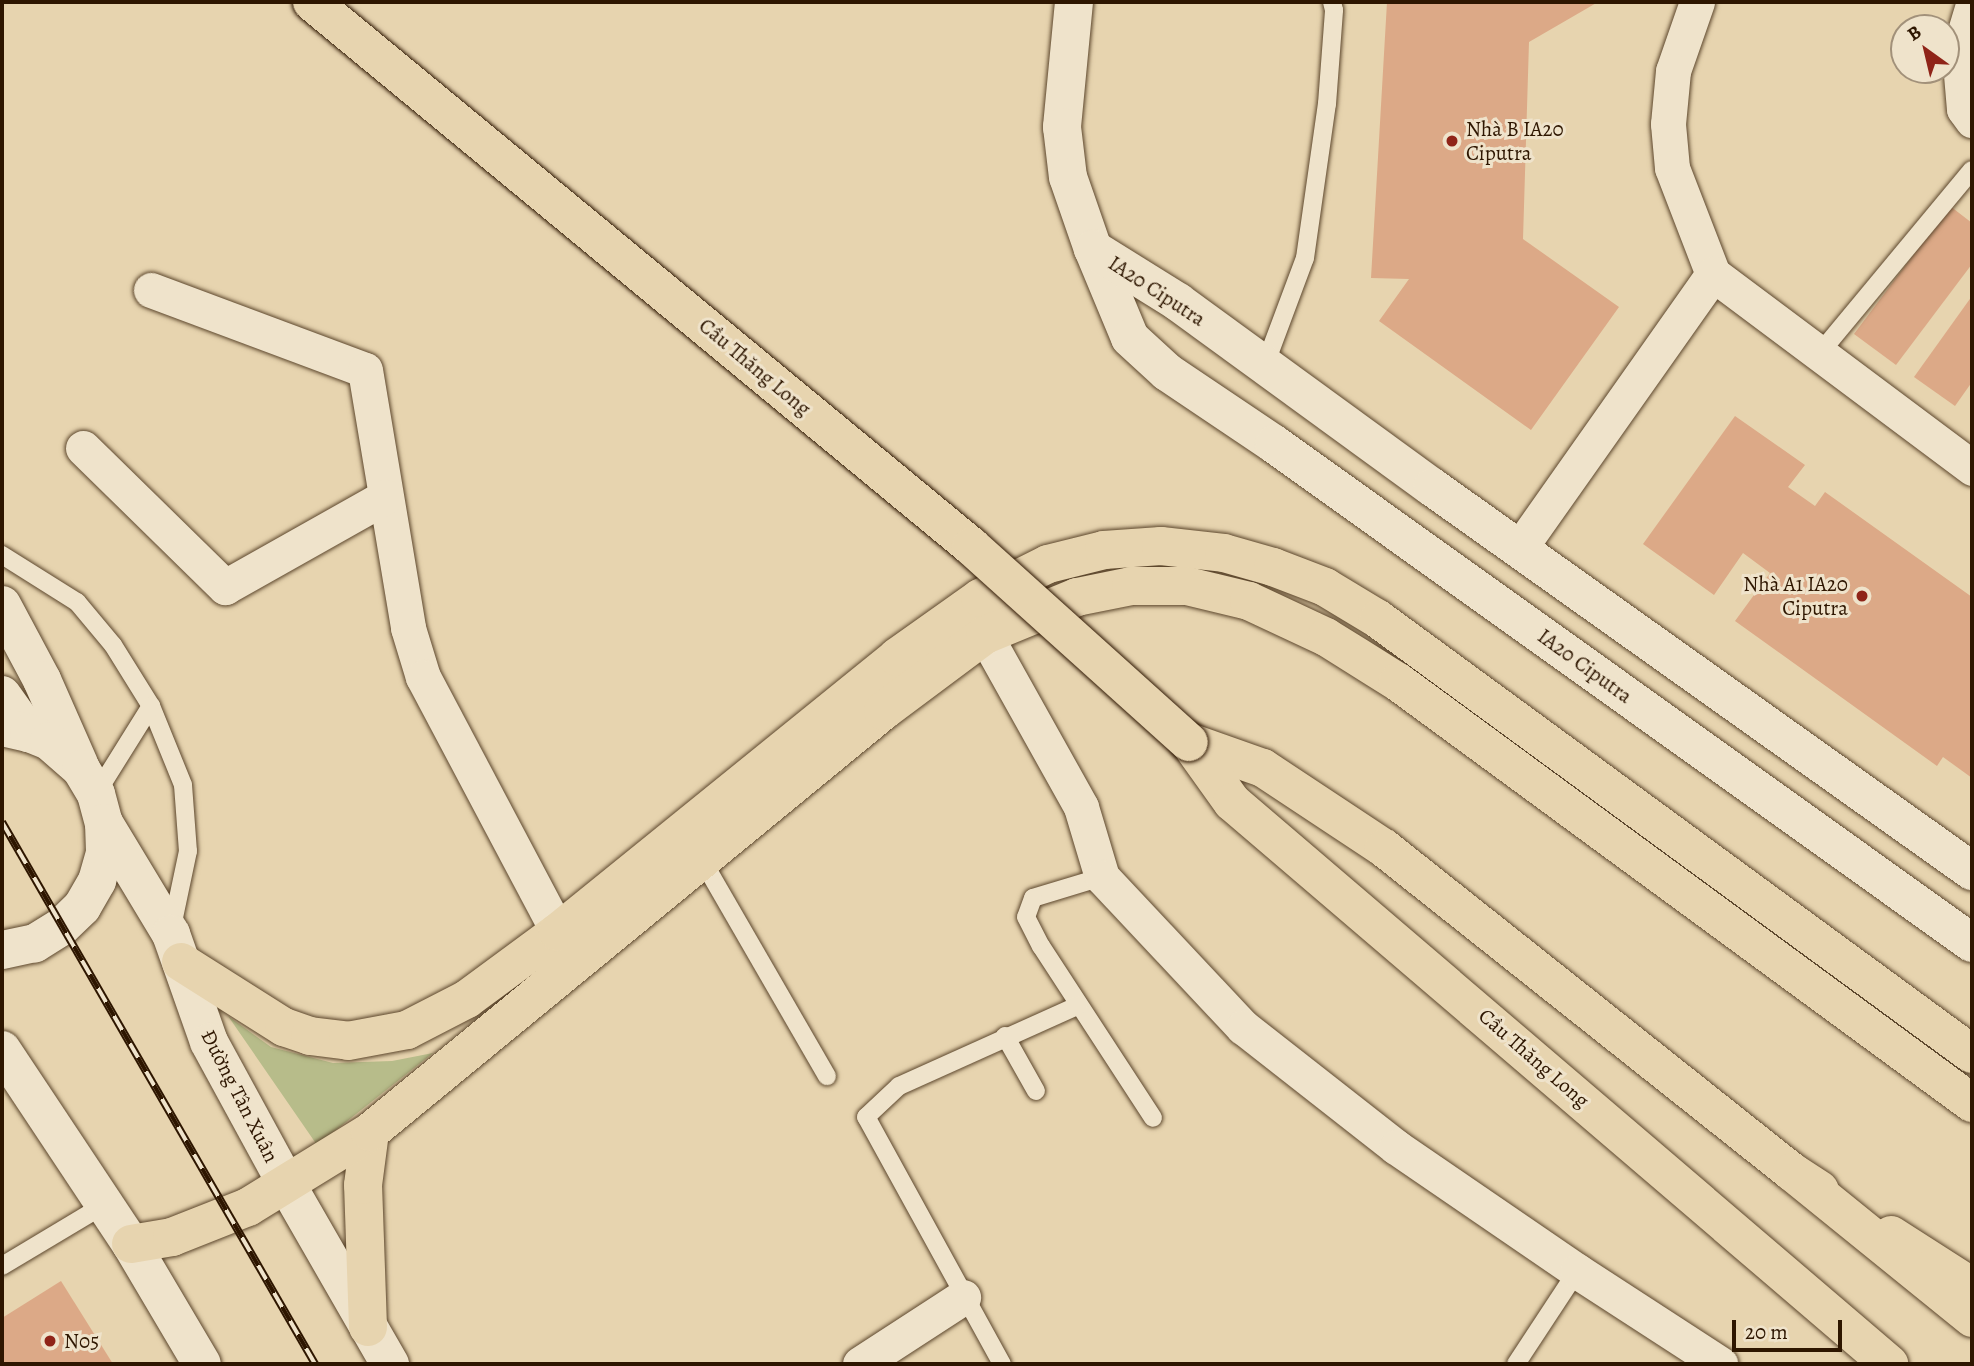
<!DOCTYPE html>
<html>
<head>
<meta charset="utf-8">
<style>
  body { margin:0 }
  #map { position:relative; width:1974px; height:1366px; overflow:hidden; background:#e7d4af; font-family:Alegreya,serif }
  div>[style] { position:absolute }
  .green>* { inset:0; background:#b7bc8a }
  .building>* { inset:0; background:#dca987 }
  .roads { filter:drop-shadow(0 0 2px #5c462c) drop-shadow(0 0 2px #5c462c) }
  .service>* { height:18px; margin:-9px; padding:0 9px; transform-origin:9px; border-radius:9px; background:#efe3cb }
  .minor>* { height:35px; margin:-17.5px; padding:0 17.5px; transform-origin:17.5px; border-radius:17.5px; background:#efe3cb }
  .tertiary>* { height:38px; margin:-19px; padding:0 19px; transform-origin:19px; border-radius:19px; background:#efe3cb }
  .secondary>* { height:38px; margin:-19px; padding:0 19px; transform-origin:19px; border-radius:19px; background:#efe3cb }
  .primary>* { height:38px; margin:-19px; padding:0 19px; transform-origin:19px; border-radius:19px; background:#e7d4af }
  .trunk>* { height:38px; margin:-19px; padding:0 19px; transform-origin:19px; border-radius:19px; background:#e7d4af }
  .motorway>* { height:38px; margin:-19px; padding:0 19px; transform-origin:19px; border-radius:19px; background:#e7d4af }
  .rail>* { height:8px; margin-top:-4px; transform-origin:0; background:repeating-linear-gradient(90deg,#efe3cb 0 16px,#2e1600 0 32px); box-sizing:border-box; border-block:2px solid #2e1600 }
  .bridges { filter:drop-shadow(0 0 2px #2e1600) drop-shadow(0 0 2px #2e1600) }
  .trunk-bridge>* { height:38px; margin:-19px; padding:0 19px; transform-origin:19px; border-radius:19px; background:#e7d4af }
  .dots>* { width:19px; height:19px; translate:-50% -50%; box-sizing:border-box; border:4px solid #efe3cb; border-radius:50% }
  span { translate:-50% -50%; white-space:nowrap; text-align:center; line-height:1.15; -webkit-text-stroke:6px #efe3cb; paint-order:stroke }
  .poi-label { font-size:21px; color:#2e1600 }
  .left { translate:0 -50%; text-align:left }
  .right { translate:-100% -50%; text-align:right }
  .street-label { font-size:21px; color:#2e1600 }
  .frame { position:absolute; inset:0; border:4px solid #2e1600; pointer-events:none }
  .north { position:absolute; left:1890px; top:14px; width:70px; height:70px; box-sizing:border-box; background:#efe3cb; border:2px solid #a2917a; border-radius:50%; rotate:326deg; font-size:19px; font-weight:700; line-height:28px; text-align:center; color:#2e1600 }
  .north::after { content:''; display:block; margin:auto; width:24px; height:32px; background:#8f2418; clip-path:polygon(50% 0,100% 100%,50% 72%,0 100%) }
  .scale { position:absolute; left:1732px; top:1320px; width:110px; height:32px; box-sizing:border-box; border:4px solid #2e1600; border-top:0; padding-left:9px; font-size:21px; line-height:24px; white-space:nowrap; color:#2e1600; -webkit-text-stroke:5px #efe3cb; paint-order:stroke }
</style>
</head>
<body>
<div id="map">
  <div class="green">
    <i style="clip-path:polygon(228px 1016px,271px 1047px,333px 1063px,392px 1061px,433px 1053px,317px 1145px)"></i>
  </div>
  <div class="building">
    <i style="clip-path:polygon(1387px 2px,1598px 2px,1529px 42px,1523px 239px,1619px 307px,1531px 430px,1379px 321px,1409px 279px,1371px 278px)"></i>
    <i style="clip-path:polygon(1950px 206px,1972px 223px,1972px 264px,1896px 365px,1854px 334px)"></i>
    <i style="clip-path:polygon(1972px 296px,1972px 382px,1955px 406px,1914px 377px)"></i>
    <i style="clip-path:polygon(1735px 416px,1805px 465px,1788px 487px,1815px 506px,1825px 492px,1972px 597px,1972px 778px,1943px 757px,1937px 766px,1735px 621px,1770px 573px,1743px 553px,1714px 595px,1643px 544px)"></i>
    <i style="clip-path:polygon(61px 1281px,113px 1364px,2px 1364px,2px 1318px)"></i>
  </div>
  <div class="roads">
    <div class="service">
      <i style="left:1819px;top:354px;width:239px;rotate:-50.3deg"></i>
      <i style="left:1265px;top:365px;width:114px;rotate:-69.5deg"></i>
      <i style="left:1305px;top:258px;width:156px;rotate:-81.9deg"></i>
      <i style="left:1327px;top:104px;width:94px;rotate:-85.7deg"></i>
      <i style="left:1334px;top:10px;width:8px;rotate:-104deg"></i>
      <i style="left:2px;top:555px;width:89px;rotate:32.1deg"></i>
      <i style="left:77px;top:602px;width:56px;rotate:50.1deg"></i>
      <i style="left:113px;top:645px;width:72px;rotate:58.1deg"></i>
      <i style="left:151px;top:706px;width:85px;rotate:67.9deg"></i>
      <i style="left:183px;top:785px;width:66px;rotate:85.7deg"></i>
      <i style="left:188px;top:851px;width:78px;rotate:101.9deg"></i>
      <i style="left:96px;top:794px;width:104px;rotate:-58deg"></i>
      <i style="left:701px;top:858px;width:252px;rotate:60deg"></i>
      <i style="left:1102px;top:877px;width:72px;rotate:163.1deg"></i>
      <i style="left:1033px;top:898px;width:20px;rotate:110deg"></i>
      <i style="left:1026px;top:917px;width:33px;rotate:63deg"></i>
      <i style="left:1041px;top:946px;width:205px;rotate:56.9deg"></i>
      <i style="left:1005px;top:1036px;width:63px;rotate:60.6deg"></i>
      <i style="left:2px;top:1266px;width:119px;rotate:-30.9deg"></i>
      <i style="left:1002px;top:1364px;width:282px;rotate:-118.8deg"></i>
      <i style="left:866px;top:1117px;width:45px;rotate:-43.2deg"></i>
      <i style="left:899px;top:1086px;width:197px;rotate:-24.2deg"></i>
      <i style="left:1516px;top:1364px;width:111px;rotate:-56.7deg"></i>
    </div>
    <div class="minor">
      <i style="left:1697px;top:2px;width:73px;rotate:109.2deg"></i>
      <i style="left:1673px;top:71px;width:53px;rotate:95.4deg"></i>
      <i style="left:1668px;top:124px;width:44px;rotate:84.8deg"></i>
      <i style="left:1672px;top:168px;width:114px;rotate:68.9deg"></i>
      <i style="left:1713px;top:274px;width:324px;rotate:36.8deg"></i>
      <i style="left:1972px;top:8px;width:45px;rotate:106.8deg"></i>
      <i style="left:1959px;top:51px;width:58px;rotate:85.1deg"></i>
      <i style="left:1964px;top:109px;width:14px;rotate:54deg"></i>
      <i style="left:151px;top:290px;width:228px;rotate:20.5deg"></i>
      <i style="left:365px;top:370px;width:262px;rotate:80.5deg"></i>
      <i style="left:408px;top:628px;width:51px;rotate:73deg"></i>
      <i style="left:423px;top:677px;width:289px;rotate:62.1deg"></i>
      <i style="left:83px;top:448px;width:199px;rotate:44.4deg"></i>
      <i style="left:225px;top:587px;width:184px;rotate:-29.4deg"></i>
      <i style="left:1519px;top:549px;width:337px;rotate:-54.8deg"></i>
      <i style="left:985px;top:635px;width:197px;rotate:60.8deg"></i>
      <i style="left:1081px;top:807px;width:73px;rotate:73.3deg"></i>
      <i style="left:1102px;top:877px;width:206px;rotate:46.8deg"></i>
      <i style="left:1243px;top:1027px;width:194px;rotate:38.1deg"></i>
      <i style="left:1396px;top:1147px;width:219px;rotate:34.4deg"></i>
      <i style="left:1577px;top:1271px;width:171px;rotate:33deg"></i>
      <i style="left:860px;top:1364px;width:123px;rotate:-33deg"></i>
    </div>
    <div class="tertiary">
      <i style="left:1074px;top:2px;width:126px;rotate:95.5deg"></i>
      <i style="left:1062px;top:127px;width:50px;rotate:83.2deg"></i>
      <i style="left:1068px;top:177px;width:76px;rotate:70.9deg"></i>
      <i style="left:1093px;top:249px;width:96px;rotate:67.4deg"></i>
      <i style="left:1130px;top:338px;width:50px;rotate:42.6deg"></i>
      <i style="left:1167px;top:372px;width:129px;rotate:33.9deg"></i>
      <i style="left:1274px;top:444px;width:858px;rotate:35.56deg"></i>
      <i style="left:1093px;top:249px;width:100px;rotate:31.9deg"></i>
      <i style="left:1178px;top:302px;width:314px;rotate:36.1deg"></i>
      <i style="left:1432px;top:487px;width:663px;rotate:35.42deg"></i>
    </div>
    <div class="secondary">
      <i style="left:2px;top:605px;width:85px;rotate:61.9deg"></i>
      <i style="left:42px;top:680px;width:92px;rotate:66.2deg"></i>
      <i style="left:2px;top:695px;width:47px;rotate:54.6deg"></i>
      <i style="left:2px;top:727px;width:28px;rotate:13deg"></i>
      <i style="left:29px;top:733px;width:22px;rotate:22deg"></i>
      <i style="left:49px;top:741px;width:43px;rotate:41.2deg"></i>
      <i style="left:81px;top:769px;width:29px;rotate:59deg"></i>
      <i style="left:96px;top:794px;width:30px;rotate:75deg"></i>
      <i style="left:104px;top:823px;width:30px;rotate:88deg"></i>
      <i style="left:105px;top:853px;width:29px;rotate:106deg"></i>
      <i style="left:97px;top:881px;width:30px;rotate:120deg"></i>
      <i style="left:82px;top:907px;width:29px;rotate:136deg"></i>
      <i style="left:61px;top:927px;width:31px;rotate:148deg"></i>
      <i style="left:35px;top:943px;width:34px;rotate:168deg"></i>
      <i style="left:104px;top:823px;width:130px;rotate:58.9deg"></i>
      <i style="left:171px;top:934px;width:114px;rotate:70.6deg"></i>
      <i style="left:209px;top:1042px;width:163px;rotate:61.4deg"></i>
      <i style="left:287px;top:1185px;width:207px;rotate:60.1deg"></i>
      <i style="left:2px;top:1050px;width:233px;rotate:56.4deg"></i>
      <i style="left:131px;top:1244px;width:139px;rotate:59.4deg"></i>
    </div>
    <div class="primary">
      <i style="left:181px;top:962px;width:122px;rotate:32.3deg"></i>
      <i style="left:284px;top:1027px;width:28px;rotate:19deg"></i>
      <i style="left:310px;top:1036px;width:38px;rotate:7deg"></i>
      <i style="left:348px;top:1041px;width:60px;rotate:-10.6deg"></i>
      <i style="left:407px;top:1030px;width:68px;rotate:-27.3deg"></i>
      <i style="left:467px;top:999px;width:113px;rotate:-36.4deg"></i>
      <i style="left:558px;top:932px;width:437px;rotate:-39deg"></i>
      <i style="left:897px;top:657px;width:102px;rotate:-35.4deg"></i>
      <i style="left:980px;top:598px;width:76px;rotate:-26.6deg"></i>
      <i style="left:1048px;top:564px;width:58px;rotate:-14deg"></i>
      <i style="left:1104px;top:550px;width:57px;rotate:-4deg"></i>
      <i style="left:1161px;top:546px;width:63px;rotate:6.3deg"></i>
      <i style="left:1224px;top:553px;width:51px;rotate:15.9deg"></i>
      <i style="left:1273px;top:567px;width:56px;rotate:21deg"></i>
      <i style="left:1325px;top:587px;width:62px;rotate:31.1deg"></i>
      <i style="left:1378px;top:619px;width:736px;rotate:36.22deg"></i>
      <i style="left:368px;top:1327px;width:142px;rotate:-92deg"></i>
      <i style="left:363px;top:1185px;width:53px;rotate:-82.5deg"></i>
    </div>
    <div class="trunk">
      <i style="left:1189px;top:742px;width:78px;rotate:19.4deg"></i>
      <i style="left:1263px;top:768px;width:145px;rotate:33.5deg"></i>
      <i style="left:1384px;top:848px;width:521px;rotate:38.45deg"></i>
      <i style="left:1792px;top:1172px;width:33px;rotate:33deg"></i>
      <i style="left:1189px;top:742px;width:74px;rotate:54.4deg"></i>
      <i style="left:1232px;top:802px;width:865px;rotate:40.54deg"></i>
      <i style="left:1891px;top:1235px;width:96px;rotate:32.7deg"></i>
      <i style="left:131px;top:1244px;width:42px;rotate:-9.7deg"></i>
      <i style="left:172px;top:1237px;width:82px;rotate:-21.5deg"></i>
      <i style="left:248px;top:1207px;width:143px;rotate:-31.6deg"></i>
      <i style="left:370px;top:1132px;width:664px;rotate:-39.37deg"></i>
      <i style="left:883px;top:711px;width:127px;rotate:-36.7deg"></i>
      <i style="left:985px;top:635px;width:100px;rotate:-22.4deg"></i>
      <i style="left:1077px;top:597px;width:55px;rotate:-11.5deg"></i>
      <i style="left:1131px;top:586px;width:56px"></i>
      <i style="left:1187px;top:586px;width:64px;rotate:13.6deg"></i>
      <i style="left:1249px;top:601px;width:85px;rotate:25.1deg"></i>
      <i style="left:1326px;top:637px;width:85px;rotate:32deg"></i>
      <i style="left:1398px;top:682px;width:712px;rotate:36.26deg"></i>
    </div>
    <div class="motorway">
      <i style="left:1792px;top:1172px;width:232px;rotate:39deg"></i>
    </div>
  </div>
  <div class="rail">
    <i style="left:2px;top:822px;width:626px;rotate:59.99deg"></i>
  </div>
  <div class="bridges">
    <div class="trunk-bridge">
      <i style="left:312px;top:2px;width:855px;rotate:39.54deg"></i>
      <i style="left:971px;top:546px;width:293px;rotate:42deg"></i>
    </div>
  </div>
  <div class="dots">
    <i style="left:1452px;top:141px;background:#8f2418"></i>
    <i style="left:1862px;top:596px;background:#8f2418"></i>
    <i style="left:50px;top:1341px;background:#8f2418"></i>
  </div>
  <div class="poi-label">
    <span class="left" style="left:1466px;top:141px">Nhà B IA20<br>Ciputra</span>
    <span class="right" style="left:1848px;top:596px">Nhà A1 IA20<br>Ciputra</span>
    <span class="left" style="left:64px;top:1341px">N05</span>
  </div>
  <div class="street-label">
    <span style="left:1157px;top:291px;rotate:33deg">IA20 Ciputra</span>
    <span style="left:755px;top:367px;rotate:40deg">Cầu Thăng Long</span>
    <span style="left:1585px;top:666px;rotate:36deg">IA20 Ciputra</span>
    <span style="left:1534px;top:1058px;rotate:41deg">Cầu Thăng Long</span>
    <span style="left:240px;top:1096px;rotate:63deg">Đường Tân Xuân</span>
  </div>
  <div class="frame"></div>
  <div class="north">B</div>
  <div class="scale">20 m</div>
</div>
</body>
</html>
